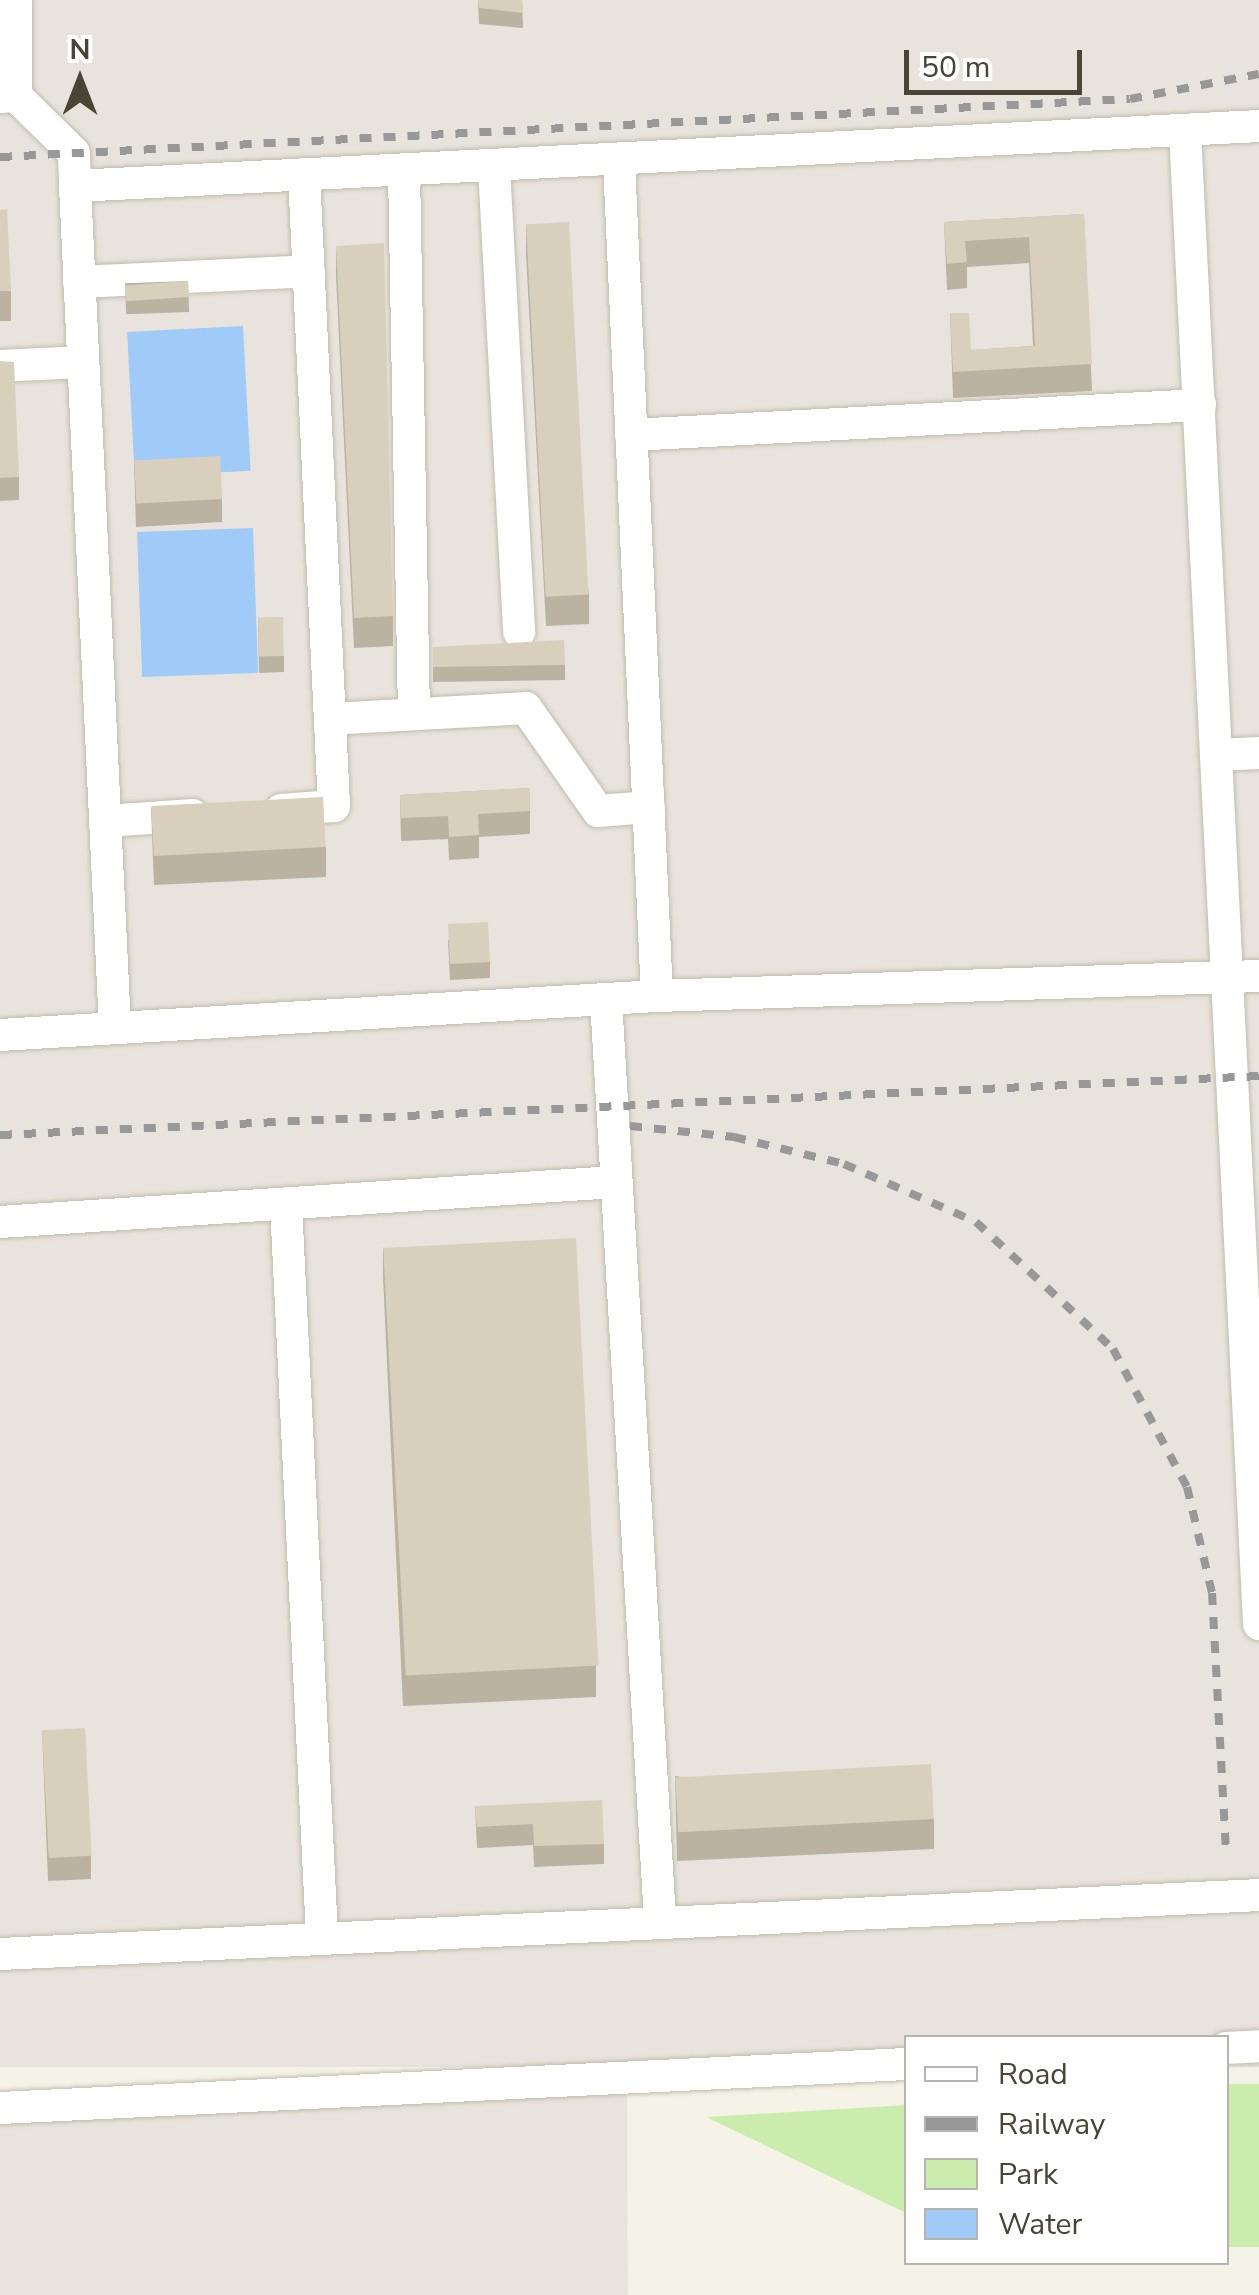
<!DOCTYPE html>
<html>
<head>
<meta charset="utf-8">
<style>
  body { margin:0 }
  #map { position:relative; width:1259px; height:2295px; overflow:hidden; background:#f5f3e8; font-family:"Nunito Sans",sans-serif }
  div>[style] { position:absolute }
  .industrial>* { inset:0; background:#e8e4dd; transform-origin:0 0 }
  .green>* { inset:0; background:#caedad; transform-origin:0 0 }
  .water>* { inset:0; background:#a0caf7; transform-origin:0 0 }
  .roads { filter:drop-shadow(0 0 2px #c2bcaa) drop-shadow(0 0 2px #c2bcaa) }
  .minor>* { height:32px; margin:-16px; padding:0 16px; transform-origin:16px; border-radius:16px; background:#fff }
  .rail>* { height:8px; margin-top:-4px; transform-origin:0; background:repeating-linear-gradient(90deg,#989898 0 12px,transparent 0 24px) }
  .wall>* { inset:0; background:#bab3a2; transform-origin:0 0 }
  .building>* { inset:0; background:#d8d0bc; transform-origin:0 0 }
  span { translate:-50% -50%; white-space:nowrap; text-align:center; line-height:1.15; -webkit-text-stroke:10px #fff; paint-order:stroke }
  .legend { position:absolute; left:904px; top:2035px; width:325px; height:230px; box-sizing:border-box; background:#fff; border:2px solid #b7b4af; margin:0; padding:12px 18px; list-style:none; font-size:30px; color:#4a4436 }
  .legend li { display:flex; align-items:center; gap:20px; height:50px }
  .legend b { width:50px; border:2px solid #b7b4af }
  .north { position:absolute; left:30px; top:30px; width:100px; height:100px; -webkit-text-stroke:8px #fff; paint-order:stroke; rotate:0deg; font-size:28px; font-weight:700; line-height:40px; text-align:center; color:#4a4436 }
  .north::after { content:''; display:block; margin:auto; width:35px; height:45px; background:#4a4436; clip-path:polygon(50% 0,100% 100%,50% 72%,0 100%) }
  .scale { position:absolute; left:904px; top:50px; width:178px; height:45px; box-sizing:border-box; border:5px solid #4a4436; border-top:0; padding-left:12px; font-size:30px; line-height:35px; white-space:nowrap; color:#4a4436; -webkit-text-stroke:8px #fff; paint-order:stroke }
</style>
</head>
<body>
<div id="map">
  <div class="industrial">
    <i style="left:0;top:0;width:1259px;height:2067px"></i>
    <i style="clip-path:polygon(627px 2090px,628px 2295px,0 2295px,0 2121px)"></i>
  </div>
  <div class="green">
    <i style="left:1259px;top:2084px;width:163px;height:32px;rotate:90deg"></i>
    <i style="clip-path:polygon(906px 2105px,906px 2213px,706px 2117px)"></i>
  </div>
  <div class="water">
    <i style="left:243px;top:326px;width:145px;height:116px;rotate:87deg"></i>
    <i style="left:253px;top:528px;width:145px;height:116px;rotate:88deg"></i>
  </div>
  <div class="roads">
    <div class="minor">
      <i style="left:16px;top:0;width:96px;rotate:90deg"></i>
      <i style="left:0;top:97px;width:16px;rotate:-4deg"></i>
      <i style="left:16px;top:96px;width:81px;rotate:44.5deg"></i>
      <i style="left:74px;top:153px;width:33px;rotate:88deg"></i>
      <i style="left:75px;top:186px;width:1186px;rotate:-2.9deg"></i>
      <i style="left:1185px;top:131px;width:1495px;rotate:87.16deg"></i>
      <i style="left:619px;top:162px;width:835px;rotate:87.39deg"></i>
      <i style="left:494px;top:167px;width:466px;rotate:86.9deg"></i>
      <i style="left:404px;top:170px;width:544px;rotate:88.95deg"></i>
      <i style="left:75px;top:186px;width:843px;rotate:87.28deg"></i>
      <i style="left:79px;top:282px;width:230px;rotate:-2.7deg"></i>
      <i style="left:0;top:366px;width:83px;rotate:-2.8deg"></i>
      <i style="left:631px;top:435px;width:570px;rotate:-3.02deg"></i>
      <i style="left:330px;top:719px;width:196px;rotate:-3.2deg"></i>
      <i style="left:526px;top:708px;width:126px;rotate:55deg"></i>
      <i style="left:598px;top:811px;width:51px;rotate:-4.5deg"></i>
      <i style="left:1216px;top:755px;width:43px;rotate:-2.7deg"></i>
      <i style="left:281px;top:810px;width:53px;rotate:-4.3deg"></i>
      <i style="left:334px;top:806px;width:633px;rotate:-92.72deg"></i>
      <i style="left:106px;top:821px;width:87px;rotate:-3.9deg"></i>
      <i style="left:606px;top:1000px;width:922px;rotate:86.64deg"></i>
      <i style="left:0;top:1035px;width:658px;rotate:-3.4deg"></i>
      <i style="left:657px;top:996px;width:602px;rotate:-1.9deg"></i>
      <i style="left:286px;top:1205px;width:733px;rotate:87.18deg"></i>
      <i style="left:0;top:1222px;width:617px;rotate:-3.72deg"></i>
      <i style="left:0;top:1954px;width:1260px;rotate:-2.68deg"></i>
      <i style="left:1226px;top:2048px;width:33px;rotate:-3deg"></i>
      <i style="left:0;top:2108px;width:907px;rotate:-2.78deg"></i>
    </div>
  </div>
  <div class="rail">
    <i style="left:0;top:157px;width:1131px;rotate:-2.94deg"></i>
    <i style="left:1130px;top:99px;width:131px;rotate:-11deg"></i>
    <i style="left:630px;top:1126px;width:105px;rotate:6deg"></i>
    <i style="left:734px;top:1137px;width:113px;rotate:13.8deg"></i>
    <i style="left:844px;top:1164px;width:144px;rotate:23.7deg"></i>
    <i style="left:976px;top:1222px;width:187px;rotate:42.8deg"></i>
    <i style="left:1113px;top:1349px;width:157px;rotate:61.8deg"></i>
    <i style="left:1187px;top:1487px;width:109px;rotate:76.7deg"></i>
    <i style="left:1212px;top:1593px;width:257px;rotate:86.9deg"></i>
    <i style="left:0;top:1135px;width:1260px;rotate:-2.68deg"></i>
  </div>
  <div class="wall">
    <i style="clip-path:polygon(478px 0,522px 0,523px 28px,479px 24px)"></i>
    <i style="clip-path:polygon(0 210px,11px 291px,11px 321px,0 321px)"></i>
    <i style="clip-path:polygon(1084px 214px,1092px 391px,953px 398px,950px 313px,971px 350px,1033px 346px,1029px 263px,967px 267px,967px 288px,947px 290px,944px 222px)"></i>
    <i style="clip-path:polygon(526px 224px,589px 594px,589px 624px,546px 626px,526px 254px)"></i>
    <i style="clip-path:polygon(336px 246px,393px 616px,393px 646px,354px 648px,336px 276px)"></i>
    <i style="left:188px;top:281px;width:31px;height:63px;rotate:88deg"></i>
    <i style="clip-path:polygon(0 361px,19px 477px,19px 500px,0 501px)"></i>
    <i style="clip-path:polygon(134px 461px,222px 499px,222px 522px,136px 527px)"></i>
    <i style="clip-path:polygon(258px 618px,284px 656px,284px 672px,259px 673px)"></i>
    <i style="clip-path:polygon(433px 647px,565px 665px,565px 680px,433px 682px)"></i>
    <i style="clip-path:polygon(530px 788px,530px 834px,479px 837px,479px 858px,449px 860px,448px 839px,401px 841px,400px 795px)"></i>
    <i style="clip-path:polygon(151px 808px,326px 847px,326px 877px,154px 885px)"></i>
    <i style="clip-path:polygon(448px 940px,490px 962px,490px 978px,450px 980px)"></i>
    <i style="clip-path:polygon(383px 1247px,596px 1666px,596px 1697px,403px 1706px,383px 1277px)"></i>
    <i style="clip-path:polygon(42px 1730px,91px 1856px,91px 1879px,48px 1881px)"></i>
    <i style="clip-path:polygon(675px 1776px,934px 1819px,934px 1849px,677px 1861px)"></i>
    <i style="clip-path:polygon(475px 1806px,604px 1844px,604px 1864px,534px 1867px,533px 1845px,477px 1848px)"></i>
  </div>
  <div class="building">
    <i style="clip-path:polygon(478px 0,522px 0,523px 13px,479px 8px)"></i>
    <i style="clip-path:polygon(7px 209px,11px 291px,0 291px,0 210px)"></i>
    <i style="clip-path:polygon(1084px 214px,1092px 364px,953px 372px,950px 313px,969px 313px,971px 350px,1035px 346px,1029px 237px,965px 241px,967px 262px,947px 264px,944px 222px)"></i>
    <i style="left:569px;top:222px;width:373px;height:43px;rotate:87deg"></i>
    <i style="clip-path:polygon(384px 243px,393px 616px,354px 618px,336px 246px)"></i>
    <i style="left:188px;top:281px;width:16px;height:63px;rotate:86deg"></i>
    <i style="clip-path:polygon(0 361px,14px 362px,19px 477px,0 478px)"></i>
    <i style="left:220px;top:456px;width:43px;height:86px;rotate:87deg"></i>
    <i style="left:283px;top:617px;width:39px;height:25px;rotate:89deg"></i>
    <i style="clip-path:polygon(564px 640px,565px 665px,433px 667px,433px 647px)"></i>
    <i style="clip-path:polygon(530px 788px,530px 811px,478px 814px,479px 835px,449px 837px,448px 816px,401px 818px,400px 795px)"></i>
    <i style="left:323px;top:797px;width:50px;height:172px;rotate:87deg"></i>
    <i style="left:488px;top:922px;width:40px;height:40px;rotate:87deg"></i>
    <i style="left:576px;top:1238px;width:428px;height:193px;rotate:87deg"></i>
    <i style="left:85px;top:1728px;width:128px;height:43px;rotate:87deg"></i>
    <i style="left:931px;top:1764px;width:55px;height:256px;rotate:87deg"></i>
    <i style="clip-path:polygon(602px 1800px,604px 1844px,534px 1846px,533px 1824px,477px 1827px,475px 1806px)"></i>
  </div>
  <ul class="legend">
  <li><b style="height:12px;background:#fff"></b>Road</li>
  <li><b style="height:12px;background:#989898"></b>Railway</li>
  <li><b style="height:28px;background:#caedad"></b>Park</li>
  <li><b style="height:28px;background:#a0caf7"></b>Water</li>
  </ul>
  <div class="north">N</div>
  <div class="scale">50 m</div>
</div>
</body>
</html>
